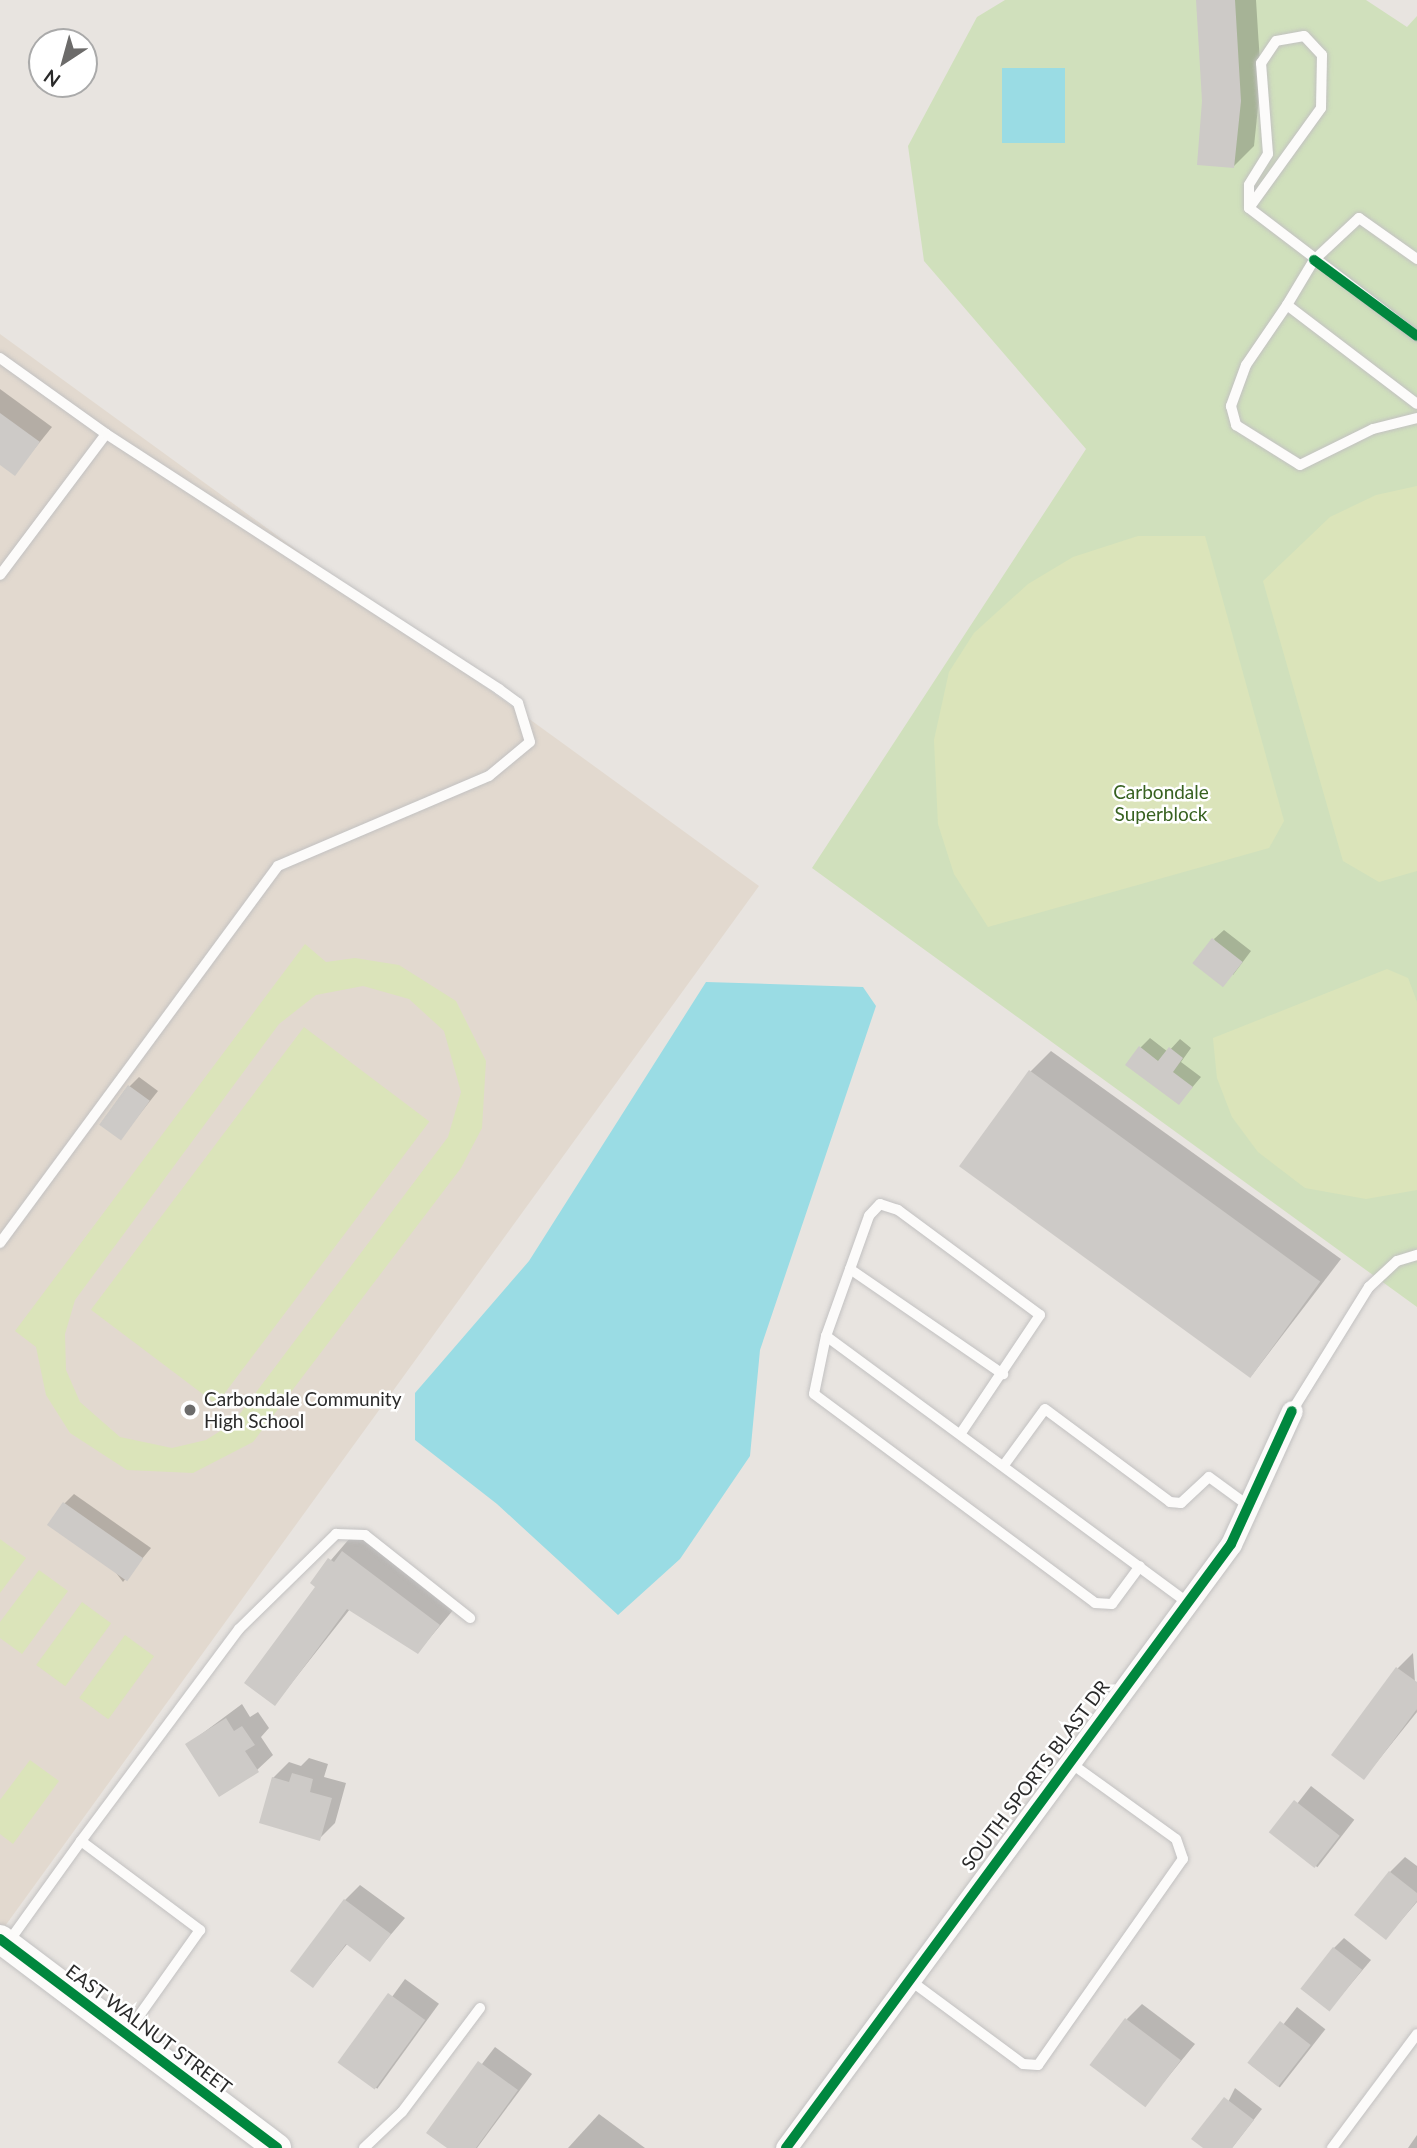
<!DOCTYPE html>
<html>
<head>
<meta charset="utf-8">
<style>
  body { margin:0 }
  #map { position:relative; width:1417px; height:2148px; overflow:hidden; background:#e8e4e0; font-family:Lato,sans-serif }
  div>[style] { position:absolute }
  .education>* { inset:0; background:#e2d9cf }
  .green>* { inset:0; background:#d0e0bc }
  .pitch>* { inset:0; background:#dbe4ba; transform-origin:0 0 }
  .water>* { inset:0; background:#9adce4; transform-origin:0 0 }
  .shadow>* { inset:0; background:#0003; transform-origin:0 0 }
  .building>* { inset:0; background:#cdcac7; transform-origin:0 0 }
  .roads { filter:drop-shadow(0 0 2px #c2c1c1) drop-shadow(0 0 2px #c2c1c1) }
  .service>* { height:10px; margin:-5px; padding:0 5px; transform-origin:5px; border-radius:5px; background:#fcfbfa }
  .minor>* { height:21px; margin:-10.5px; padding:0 10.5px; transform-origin:10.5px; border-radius:10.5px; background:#fcfbfa }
  .tertiary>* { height:28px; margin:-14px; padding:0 14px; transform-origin:14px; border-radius:14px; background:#fcfbfa }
  .cycleway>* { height:10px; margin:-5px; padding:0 5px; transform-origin:5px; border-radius:5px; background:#00873e }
  .dots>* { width:19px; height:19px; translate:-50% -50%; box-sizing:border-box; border:4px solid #fff; border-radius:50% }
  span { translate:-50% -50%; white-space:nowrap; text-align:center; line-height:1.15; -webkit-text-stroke:5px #fff; paint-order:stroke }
  .park-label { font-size:19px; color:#376120 }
  .poi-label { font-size:19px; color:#2a2a2a }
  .left { translate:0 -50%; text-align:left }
  .street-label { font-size:19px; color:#2a2a2a }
  .north { position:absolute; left:28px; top:28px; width:70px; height:70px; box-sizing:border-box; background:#fff; border:2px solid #aaa; border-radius:50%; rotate:216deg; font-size:19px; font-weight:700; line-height:28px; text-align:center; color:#2a2a2a }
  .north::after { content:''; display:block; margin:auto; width:24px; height:32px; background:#6c6b6a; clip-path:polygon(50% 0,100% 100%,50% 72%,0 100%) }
</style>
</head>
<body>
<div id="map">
  <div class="education">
    <i style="clip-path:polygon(0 334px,759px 886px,0 1933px)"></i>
  </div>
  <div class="green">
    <i style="clip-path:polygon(1005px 0,1366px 0,1407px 27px,1417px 16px,1417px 1307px,812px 868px,1086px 449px,924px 261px,908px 146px,977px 17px)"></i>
  </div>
  <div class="pitch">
    <i style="clip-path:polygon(1417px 486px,1417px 871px,1379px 882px,1343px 861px,1263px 581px,1330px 517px,1376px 495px)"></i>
    <i style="clip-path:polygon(1138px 536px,1205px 536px,1284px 821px,1269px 848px,988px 927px,954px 874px,938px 824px,934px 740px,949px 672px,974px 633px,1028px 584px,1073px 557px)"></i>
    <i style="clip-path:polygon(evenodd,305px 944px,326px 962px,355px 958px,399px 965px,456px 1001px,486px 1061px,482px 1128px,461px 1168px,253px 1442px,193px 1473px,127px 1470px,70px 1433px,46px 1395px,36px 1347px,15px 1331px,305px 944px,363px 986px,409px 999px,444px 1031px,461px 1092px,448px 1137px,233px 1423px,206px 1440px,172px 1448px,120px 1437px,80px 1402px,66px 1370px,65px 1334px,75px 1300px,279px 1024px,316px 995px,363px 986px)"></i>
    <i style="clip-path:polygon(1387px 969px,1408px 978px,1417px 1002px,1417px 1190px,1366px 1199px,1305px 1188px,1258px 1152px,1232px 1117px,1217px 1078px,1213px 1038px)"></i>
    <i style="left:304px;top:1027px;width:157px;height:354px;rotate:37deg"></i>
    <i style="clip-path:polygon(0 1539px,26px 1558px,0 1593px)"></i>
    <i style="clip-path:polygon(39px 1570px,68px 1591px,22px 1654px,0 1638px,0 1622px)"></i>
    <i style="left:82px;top:1602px;width:36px;height:78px;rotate:36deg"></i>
    <i style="left:125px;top:1635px;width:36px;height:78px;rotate:36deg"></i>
    <i style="clip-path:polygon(30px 1760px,59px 1781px,13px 1844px,0 1834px,0 1800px)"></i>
  </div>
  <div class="water">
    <i style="left:1065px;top:68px;width:75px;height:63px;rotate:90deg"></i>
    <i style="clip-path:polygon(706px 982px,863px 987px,876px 1006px,760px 1350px,750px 1456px,680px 1559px,618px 1615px,497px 1504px,415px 1440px,415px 1393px,529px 1261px)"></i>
  </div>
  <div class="shadow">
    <i style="clip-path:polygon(1198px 0,1256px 0,1261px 79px,1254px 146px,1234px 166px,1204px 101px)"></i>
    <i style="clip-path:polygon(0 389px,52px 427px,15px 473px,0 461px)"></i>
    <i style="clip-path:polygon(1224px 930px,1251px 951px,1233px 975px,1214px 939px)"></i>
    <i style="clip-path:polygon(1150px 1038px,1168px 1052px,1180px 1039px,1191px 1048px,1181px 1062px,1201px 1077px,1179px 1103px,1140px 1048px)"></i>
    <i style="clip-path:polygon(1051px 1051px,1341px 1259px,1252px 1375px,1030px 1072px)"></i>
    <i style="clip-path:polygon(139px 1077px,158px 1091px,120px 1139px,129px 1087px)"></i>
    <i style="clip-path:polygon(74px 1494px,151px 1548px,123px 1582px,64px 1504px)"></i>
    <i style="clip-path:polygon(364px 1532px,459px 1603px,418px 1652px,350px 1609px,275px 1704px,318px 1586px,312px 1582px,350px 1538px)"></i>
    <i style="clip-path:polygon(1413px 1653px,1417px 1712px,1364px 1778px,1398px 1668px)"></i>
    <i style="clip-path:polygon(242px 1704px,250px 1717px,258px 1712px,269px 1728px,261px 1737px,273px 1755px,257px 1770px,188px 1744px)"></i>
    <i style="clip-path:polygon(309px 1758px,328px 1764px,324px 1777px,346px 1783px,335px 1823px,319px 1839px,273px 1778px,289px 1762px,301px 1766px)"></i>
    <i style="left:1311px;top:1786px;width:55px;height:60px;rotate:38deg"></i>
    <i style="clip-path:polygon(1405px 1857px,1417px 1866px,1417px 1902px,1386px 1938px,1390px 1872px)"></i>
    <i style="clip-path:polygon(360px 1885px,405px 1918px,370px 1959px,348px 1943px,313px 1986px,345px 1900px)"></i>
    <i style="clip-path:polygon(1344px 1938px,1371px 1960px,1329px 2010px,1334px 1948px)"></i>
    <i style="left:405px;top:1979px;width:42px;height:105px;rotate:36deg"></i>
    <i style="clip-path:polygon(1142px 2004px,1195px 2044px,1145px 2105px,1127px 2019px)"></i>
    <i style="left:1297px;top:2007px;width:36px;height:74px;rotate:38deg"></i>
    <i style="clip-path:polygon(495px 2047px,532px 2074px,477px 2148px,450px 2148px,429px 2133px)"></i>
    <i style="clip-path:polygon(1235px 2088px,1262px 2109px,1232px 2148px,1205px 2148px)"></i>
    <i style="clip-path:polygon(599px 2114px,645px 2148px,568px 2148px)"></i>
    <i style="clip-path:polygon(1417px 2135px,1417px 2148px,1408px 2148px)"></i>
  </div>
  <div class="building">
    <i style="clip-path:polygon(1196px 0,1235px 0,1241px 101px,1234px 168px,1197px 165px,1202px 101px)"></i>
    <i style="clip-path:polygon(0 413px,40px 442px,15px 476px,0 465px)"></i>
    <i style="left:1212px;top:938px;width:39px;height:32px;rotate:38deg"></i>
    <i style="clip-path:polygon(1139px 1046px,1158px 1061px,1169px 1047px,1183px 1058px,1173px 1072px,1193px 1087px,1179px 1105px,1125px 1065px)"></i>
    <i style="left:1029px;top:1070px;width:360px;height:119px;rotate:36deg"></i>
    <i style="left:128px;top:1085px;width:27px;height:49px;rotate:36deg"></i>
    <i style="left:63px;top:1502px;width:98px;height:28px;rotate:35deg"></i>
    <i style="clip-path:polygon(342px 1551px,440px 1625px,418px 1654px,347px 1609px,275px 1706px,244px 1683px,315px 1587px,310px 1583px,328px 1558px,334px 1562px)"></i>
    <i style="clip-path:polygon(1396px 1667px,1417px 1682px,1417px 1709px,1364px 1780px,1331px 1755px)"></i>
    <i style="clip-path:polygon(226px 1718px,234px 1731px,242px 1726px,255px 1745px,245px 1751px,259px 1772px,219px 1797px,185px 1744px)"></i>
    <i style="clip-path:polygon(292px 1773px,313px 1779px,310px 1792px,332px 1798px,320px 1841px,259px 1823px,272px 1777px,289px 1782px)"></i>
    <i style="left:1294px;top:1800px;width:58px;height:41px;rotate:38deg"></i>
    <i style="clip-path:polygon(1389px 1871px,1417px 1893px,1417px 1901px,1386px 1940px,1354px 1915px)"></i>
    <i style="clip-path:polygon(344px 1899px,391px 1934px,370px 1962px,346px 1944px,313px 1988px,290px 1971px)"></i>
    <i style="left:1333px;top:1947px;width:37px;height:53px;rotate:38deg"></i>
    <i style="left:388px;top:1993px;width:46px;height:86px;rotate:36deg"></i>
    <i style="left:1125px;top:2018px;width:70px;height:59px;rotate:37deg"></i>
    <i style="left:1280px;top:2021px;width:39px;height:53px;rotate:38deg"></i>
    <i style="clip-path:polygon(478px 2061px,518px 2090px,476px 2148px,447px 2148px,426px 2133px)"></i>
    <i style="clip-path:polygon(1224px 2097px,1254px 2120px,1232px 2148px,1203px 2148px,1191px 2139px)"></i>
  </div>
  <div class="roads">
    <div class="service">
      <i style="left:1249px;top:208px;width:123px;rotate:-54.2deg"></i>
      <i style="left:1321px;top:108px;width:53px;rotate:-88.9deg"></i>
      <i style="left:1322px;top:55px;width:26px;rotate:-133deg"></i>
      <i style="left:1304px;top:36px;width:28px;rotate:170deg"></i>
      <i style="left:1276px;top:41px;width:27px;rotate:124deg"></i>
      <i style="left:1261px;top:63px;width:91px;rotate:85.6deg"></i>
      <i style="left:1268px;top:154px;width:36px;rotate:122deg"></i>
      <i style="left:1249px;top:185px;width:23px;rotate:90deg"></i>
      <i style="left:1249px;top:208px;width:211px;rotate:37.3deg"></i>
      <i style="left:1417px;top:259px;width:71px;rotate:-144.7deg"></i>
      <i style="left:1359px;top:218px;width:62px;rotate:137deg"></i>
      <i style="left:1314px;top:260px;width:52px;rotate:121deg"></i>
      <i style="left:1287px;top:305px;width:163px;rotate:37.3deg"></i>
      <i style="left:1287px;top:305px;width:73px;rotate:124.3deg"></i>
      <i style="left:1246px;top:365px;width:44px;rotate:110.1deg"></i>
      <i style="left:1231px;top:406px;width:20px;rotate:75deg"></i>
      <i style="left:1236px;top:425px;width:75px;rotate:32deg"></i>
      <i style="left:1300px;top:465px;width:81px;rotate:-26.3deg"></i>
      <i style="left:1373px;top:429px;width:45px;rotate:-14deg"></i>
      <i style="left:0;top:358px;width:130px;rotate:35.6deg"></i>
      <i style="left:106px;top:434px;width:176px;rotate:126.9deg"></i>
      <i style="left:0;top:1243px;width:468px;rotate:-53.6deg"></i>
      <i style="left:278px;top:866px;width:229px;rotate:-23.1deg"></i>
      <i style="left:489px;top:776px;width:53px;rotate:-39.7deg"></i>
      <i style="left:530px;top:742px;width:41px;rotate:-107.1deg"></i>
      <i style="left:518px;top:703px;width:24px;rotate:-144deg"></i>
      <i style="left:499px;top:689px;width:468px;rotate:-147deg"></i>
      <i style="left:850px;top:1269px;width:186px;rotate:34.5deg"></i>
      <i style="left:826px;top:1336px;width:59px;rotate:101.7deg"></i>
      <i style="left:814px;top:1394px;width:350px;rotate:36.6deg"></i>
      <i style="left:1095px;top:1603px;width:17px;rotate:3deg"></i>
      <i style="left:1112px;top:1604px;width:47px;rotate:-53.6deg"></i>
      <i style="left:1292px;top:1411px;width:146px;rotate:-58.2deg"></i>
      <i style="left:1369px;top:1287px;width:38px;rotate:-43deg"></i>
      <i style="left:1397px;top:1261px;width:21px;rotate:-17deg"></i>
      <i style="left:961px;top:1433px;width:142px;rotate:-56.2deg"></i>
      <i style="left:1040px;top:1315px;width:177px;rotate:-143.5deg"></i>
      <i style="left:898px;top:1210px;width:19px;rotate:-162deg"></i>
      <i style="left:880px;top:1204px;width:16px;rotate:133deg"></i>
      <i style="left:869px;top:1216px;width:127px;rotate:109.7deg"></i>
      <i style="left:826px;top:1336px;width:448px;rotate:36.4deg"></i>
      <i style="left:1004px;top:1465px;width:69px;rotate:-53.8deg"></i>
      <i style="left:1045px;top:1409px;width:156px;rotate:36.6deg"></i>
      <i style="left:1170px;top:1502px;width:11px;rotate:5deg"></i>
      <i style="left:1181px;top:1503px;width:38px;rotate:-43deg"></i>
      <i style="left:1209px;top:1477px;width:51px;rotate:36.2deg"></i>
      <i style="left:81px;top:1841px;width:264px;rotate:-53.3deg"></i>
      <i style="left:239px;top:1629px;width:136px;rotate:-44.4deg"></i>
      <i style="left:336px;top:1534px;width:29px;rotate:2deg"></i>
      <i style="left:365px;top:1535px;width:134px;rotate:38.3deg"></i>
      <i style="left:7px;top:1944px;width:127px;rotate:-54.3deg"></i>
      <i style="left:81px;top:1841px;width:149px;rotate:36.8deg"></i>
      <i style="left:200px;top:1930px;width:128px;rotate:125.4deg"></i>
      <i style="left:911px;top:1981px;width:139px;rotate:36.5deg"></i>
      <i style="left:1023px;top:2064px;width:15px;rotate:4deg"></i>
      <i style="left:1038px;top:2065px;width:252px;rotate:-54.9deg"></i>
      <i style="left:1183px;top:1859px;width:21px;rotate:-109deg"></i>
      <i style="left:1176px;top:1839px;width:133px;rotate:-144.2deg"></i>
      <i style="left:364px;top:2148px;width:52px;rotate:-43.5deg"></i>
      <i style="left:402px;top:2112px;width:130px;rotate:-53.1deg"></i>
      <i style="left:1332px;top:2148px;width:142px;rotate:-53.3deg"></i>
    </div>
    <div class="minor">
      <i style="left:786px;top:2148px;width:750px;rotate:-53.62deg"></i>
      <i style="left:1231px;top:1544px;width:146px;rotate:-65.4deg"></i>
    </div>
    <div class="tertiary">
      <i style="left:0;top:1939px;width:347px;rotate:37deg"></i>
    </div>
  </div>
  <div class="cycleway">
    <i style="left:1314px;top:260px;width:128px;rotate:36.4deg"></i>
    <i style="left:0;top:1939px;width:347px;rotate:37deg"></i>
    <i style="left:786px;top:2148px;width:750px;rotate:-53.62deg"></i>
    <i style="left:1231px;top:1544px;width:146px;rotate:-65.4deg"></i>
  </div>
  <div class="dots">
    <i style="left:190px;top:1410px;background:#6c6b6a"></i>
  </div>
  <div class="park-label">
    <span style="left:1161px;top:803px">Carbondale<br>Superblock</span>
  </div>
  <div class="poi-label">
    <span class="left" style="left:204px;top:1410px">Carbondale Community<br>High School</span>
  </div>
  <div class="street-label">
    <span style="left:1035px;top:1775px;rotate:-53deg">SOUTH SPORTS BLAST DR</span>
    <span style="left:149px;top:2029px;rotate:37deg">EAST WALNUT STREET</span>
  </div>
  <div class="north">N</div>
</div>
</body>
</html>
